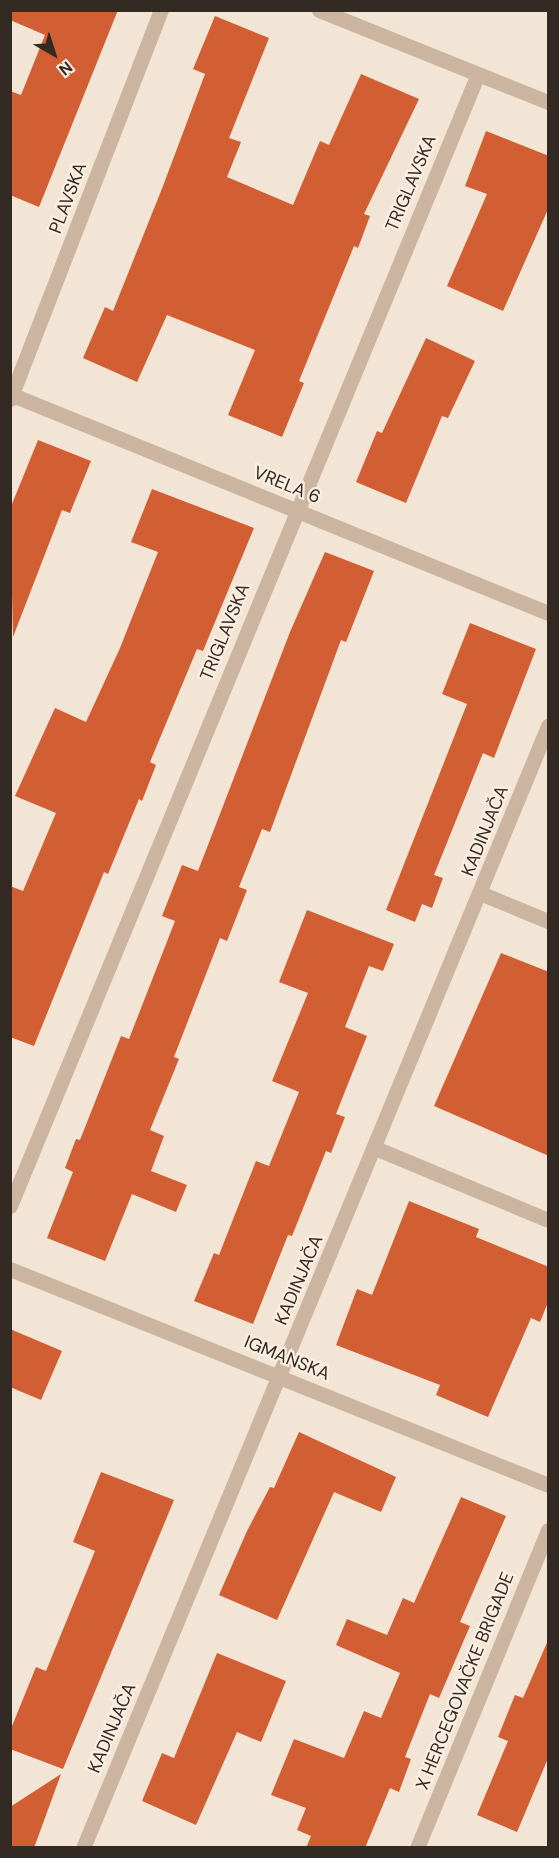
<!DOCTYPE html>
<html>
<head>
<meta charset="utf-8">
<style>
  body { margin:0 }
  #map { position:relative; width:559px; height:1858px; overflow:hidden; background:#f3e5d5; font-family:"DM Sans",sans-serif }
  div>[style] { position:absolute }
  .building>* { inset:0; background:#d25e34 }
  .minor>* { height:15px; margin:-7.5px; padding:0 7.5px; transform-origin:7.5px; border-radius:7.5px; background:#cbb5a0 }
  span { translate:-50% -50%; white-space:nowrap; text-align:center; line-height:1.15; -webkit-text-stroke:4.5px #faefe1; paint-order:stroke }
  .street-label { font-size:18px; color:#342a24 }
  .frame { position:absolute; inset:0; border:12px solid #342a24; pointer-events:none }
  .north { position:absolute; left:24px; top:24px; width:60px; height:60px; -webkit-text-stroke:4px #faefe1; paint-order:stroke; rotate:141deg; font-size:16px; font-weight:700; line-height:24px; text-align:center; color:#342a24 }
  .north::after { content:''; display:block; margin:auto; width:21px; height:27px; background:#342a24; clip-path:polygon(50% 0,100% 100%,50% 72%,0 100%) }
</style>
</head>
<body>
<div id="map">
  <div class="building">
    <i style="clip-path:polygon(10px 10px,118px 10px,39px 207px,10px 195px,10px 91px,21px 95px,45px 35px,10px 20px)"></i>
    <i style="clip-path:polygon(215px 16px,269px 38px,229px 138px,241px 142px,227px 177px,293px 205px,320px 141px,329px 145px,361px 74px,419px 99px,364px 214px,370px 216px,358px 248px,354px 246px,299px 381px,304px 383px,282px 437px,228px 415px,255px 350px,167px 315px,137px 382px,83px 358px,105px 307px,113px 311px,163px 186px,205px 74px,193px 69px)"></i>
    <i style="clip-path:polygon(486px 131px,549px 156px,549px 207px,503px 311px,447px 286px,487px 194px,465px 186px)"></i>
    <i style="clip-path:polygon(426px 338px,475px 361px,448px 418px,442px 416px,406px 503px,356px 482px,377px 431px,382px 433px)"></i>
    <i style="clip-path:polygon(38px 440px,91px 461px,70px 513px,62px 510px,13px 637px,10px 509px)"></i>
    <i style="clip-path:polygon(152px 489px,254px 528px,203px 651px,197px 649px,150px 762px,156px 765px,142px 801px,139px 799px,108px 874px,104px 872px,34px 1046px,10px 1037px,10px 886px,23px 891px,56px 813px,15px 796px,55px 708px,86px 722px,120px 648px,158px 552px,131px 542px)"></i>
    <i style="clip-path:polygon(325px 552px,374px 571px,346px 642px,341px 640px,270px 832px,262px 829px,239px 887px,247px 890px,227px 941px,220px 938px,174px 1057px,179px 1059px,150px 1130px,164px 1136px,151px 1171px,187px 1185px,176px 1212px,132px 1194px,105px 1261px,47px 1238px,73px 1172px,65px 1168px,76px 1139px,80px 1140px,121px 1036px,129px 1039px,175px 921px,162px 916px,182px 865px,198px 871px,290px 632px)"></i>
    <i style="clip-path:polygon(470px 623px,536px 649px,494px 758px,483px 753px,434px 875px,443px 878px,432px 908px,422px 904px,415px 922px,386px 910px,467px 704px,442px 694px)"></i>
    <i style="clip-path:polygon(307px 910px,394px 944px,383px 971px,369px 966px,345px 1027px,367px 1036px,336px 1114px,345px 1117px,331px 1153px,326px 1151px,292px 1236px,288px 1235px,253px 1324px,194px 1301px,214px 1253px,219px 1255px,256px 1161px,269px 1166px,299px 1092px,272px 1081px,308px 993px,279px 982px)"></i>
    <i style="clip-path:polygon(501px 953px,549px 972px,549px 1156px,434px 1106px)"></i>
    <i style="clip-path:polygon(409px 1201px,479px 1229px,476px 1237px,549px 1267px,549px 1300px,540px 1322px,531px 1318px,488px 1417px,436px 1395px,440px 1385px,336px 1345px,357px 1289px,372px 1295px)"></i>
    <i style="clip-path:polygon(10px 1329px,62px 1351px,41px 1400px,10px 1387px)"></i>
    <i style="clip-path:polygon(299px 1432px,396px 1477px,381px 1512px,334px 1492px,277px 1620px,219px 1595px,247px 1531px,270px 1487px,274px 1488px)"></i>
    <i style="clip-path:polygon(101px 1472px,174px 1500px,63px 1769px,10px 1749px,10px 1731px,36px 1667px,46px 1671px,95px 1551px,73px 1542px)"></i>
    <i style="clip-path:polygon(461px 1497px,506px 1516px,460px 1622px,470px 1626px,439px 1698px,430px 1694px,405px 1757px,411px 1759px,399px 1792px,390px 1788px,365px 1848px,306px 1848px,311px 1836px,297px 1830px,306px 1808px,271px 1795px,294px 1739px,344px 1758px,364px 1711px,381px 1718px,400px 1673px,336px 1645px,347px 1619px,387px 1635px,403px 1598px,414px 1603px)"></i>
    <i style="clip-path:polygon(549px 1638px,549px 1756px,517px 1832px,477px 1815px,508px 1741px,498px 1737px,515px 1695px,523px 1698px)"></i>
    <i style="clip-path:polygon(217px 1653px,286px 1681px,261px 1742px,237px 1732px,196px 1825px,142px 1801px,162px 1753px,174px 1758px)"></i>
    <i style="clip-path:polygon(61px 1774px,34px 1848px,10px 1848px,10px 1807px)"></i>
  </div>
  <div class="minor">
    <i style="left:319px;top:10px;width:247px;rotate:21.9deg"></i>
    <i style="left:10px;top:394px;width:581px;rotate:22.15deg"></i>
    <i style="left:10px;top:399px;width:417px;rotate:-68.8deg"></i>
    <i style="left:480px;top:893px;width:74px;rotate:22.4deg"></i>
    <i style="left:375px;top:1148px;width:187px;rotate:22.6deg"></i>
    <i style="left:10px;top:1206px;width:1225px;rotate:-67.54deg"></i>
    <i style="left:10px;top:1269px;width:580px;rotate:21.87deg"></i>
    <i style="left:83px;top:1848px;width:1215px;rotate:-67.49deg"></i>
    <i style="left:417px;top:1848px;width:344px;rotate:-67.6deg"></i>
  </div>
  <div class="street-label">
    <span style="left:411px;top:183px;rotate:-67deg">TRIGLAVSKA</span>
    <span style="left:68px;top:198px;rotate:-69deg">PLAVSKA</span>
    <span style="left:287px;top:485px;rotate:22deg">VRELA 6</span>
    <span style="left:225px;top:632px;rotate:-68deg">TRIGLAVSKA</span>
    <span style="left:485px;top:831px;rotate:-68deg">KADINJAČA</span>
    <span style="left:299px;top:1280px;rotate:-67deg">KADINJAČA</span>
    <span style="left:287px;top:1358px;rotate:22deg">IGMANSKA</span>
    <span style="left:465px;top:1681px;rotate:-68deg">X HERCEGOVAČKE BRIGADE</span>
    <span style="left:112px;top:1728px;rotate:-67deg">KADINJAČA</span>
  </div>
  <div class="frame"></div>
  <div class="north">N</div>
</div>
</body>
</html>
